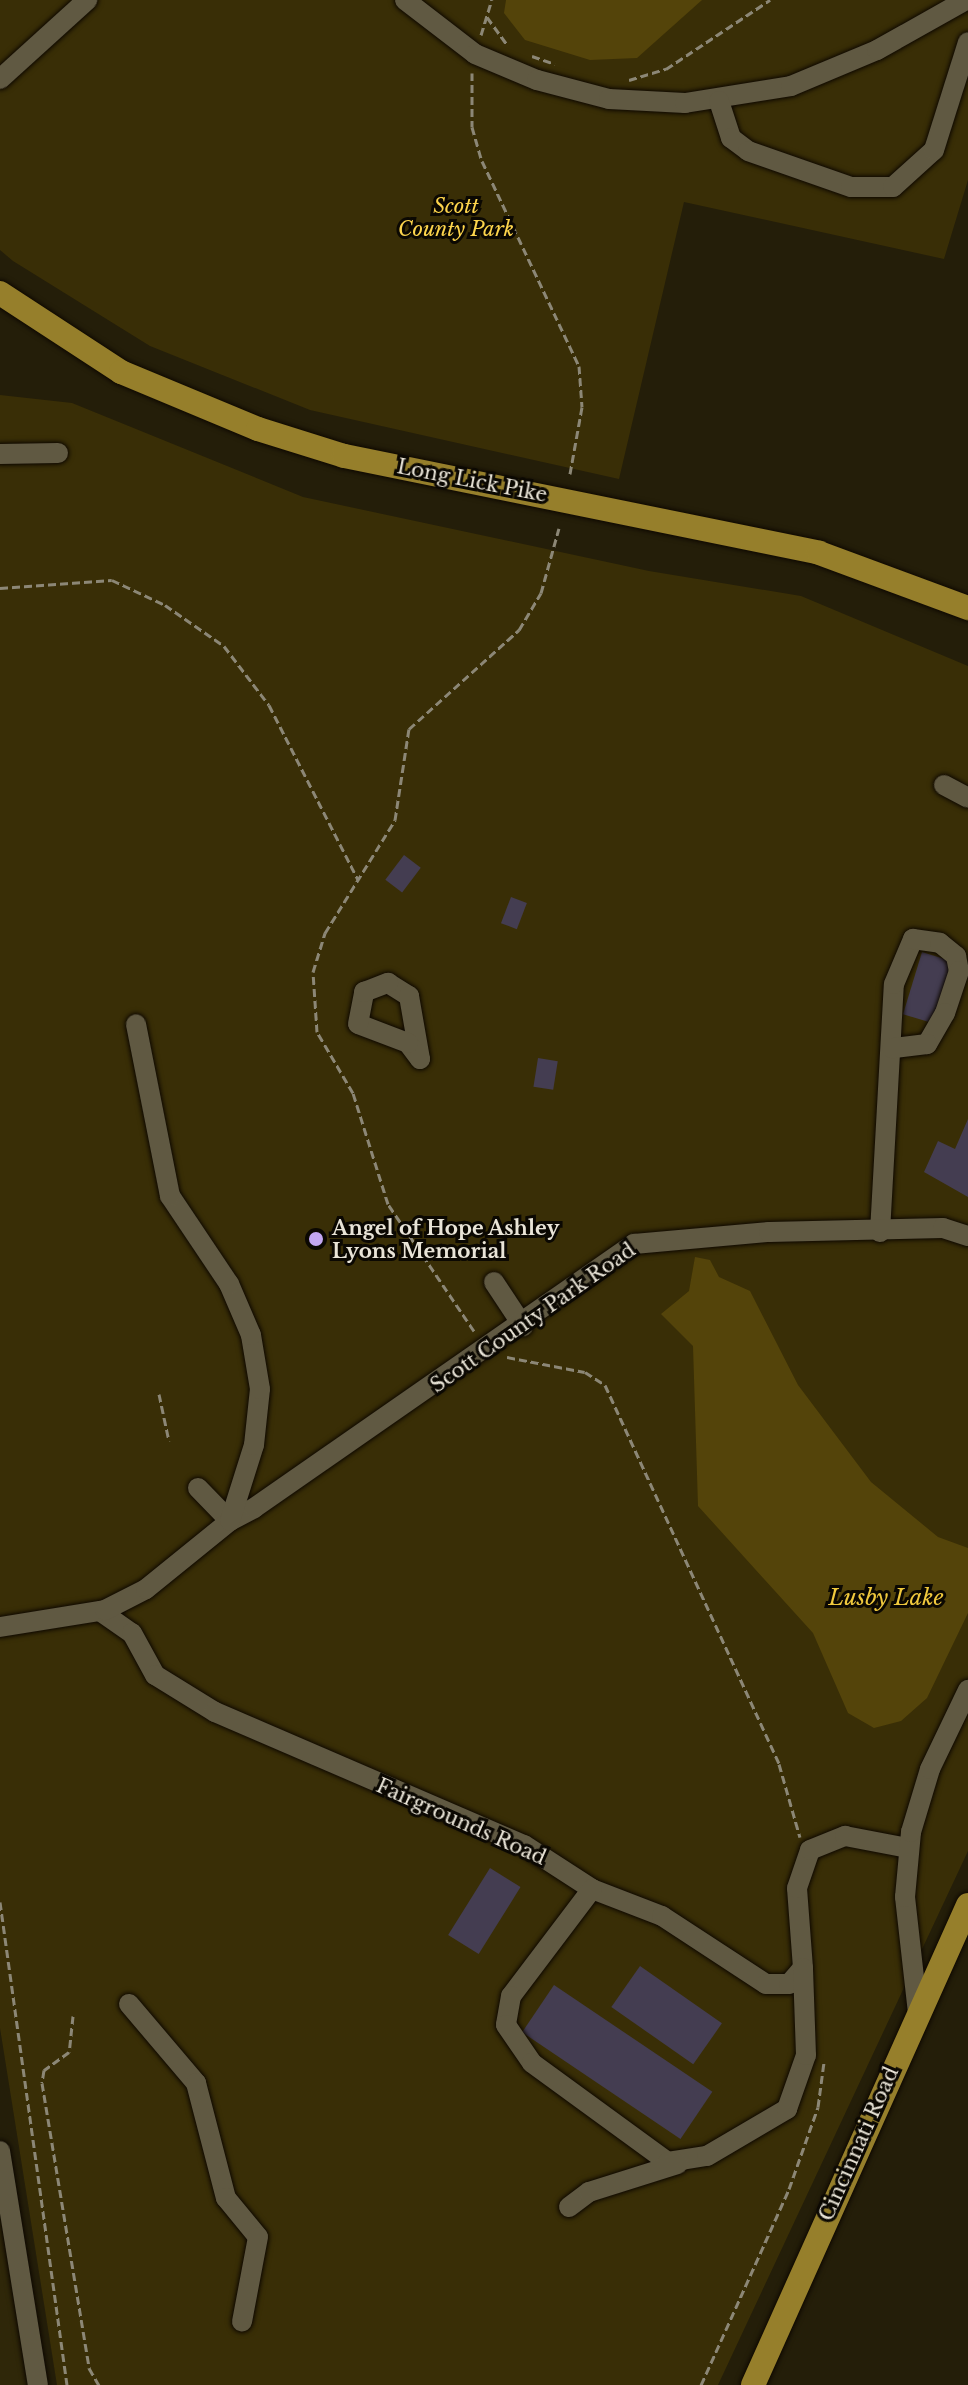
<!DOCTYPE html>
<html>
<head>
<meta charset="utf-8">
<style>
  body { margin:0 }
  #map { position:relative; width:968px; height:2385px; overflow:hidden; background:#241e09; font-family:"Libre Baskerville",serif }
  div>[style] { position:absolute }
  .built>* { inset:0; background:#2f2709 }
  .green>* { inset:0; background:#392e06 }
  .water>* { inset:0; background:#54440a }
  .building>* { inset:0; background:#443d51; transform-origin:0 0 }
  .path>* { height:3px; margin-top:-1.5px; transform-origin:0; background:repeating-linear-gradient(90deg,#8c8776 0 8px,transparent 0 12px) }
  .roads { filter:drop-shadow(0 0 2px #0e0800) drop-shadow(0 0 2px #0e0800) }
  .minor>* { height:20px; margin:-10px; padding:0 10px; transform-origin:10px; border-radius:10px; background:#605942 }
  .major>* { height:24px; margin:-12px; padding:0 12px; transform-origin:12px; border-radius:12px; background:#967f2b }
  .dots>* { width:22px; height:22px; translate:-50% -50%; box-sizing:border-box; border:4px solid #0b0802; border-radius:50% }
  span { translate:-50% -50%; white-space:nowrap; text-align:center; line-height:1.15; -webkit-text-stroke:6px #0b0802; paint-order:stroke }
  .park-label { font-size:20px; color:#fdd54c; font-style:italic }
  .street-label { font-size:20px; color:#e9e4d7 }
  .poi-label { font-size:20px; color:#e9e4d7; font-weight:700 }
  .left { translate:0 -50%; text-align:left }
  .water-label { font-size:22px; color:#f0c93d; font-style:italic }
</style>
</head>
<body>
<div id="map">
  <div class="built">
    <i style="clip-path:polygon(0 2191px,33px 2385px,0 2385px)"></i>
  </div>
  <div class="green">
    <i style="clip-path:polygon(0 0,968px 0,968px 180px,944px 259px,684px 202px,619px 479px,310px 410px,150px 346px,13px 261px,0 250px)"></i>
    <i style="clip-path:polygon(0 395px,72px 403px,303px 497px,649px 571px,801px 596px,968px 666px,968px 1851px,718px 2385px,57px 2385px,0 2028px)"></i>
  </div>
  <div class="water">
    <i style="clip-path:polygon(506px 0,702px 0,637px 58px,590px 60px,525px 40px,504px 13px)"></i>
    <i style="clip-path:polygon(695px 1257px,710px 1260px,719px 1277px,750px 1291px,798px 1385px,871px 1482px,938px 1537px,968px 1548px,968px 1613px,927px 1698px,901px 1721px,874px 1728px,848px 1713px,813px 1633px,698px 1506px,693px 1346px,661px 1314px,689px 1291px)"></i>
  </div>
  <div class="building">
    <i style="left:404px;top:855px;width:21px;height:31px;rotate:37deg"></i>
    <i style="left:511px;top:897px;width:17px;height:28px;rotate:21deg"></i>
    <i style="left:922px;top:952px;width:34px;height:65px;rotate:17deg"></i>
    <i style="left:538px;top:1058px;width:20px;height:29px;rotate:9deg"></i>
    <i style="clip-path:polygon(968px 1119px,968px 1197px,924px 1172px,938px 1141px,955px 1149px)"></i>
    <i style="left:490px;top:1868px;width:36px;height:79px;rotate:32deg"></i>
    <i style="left:640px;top:1966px;width:100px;height:50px;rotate:35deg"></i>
    <i style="left:554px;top:1985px;width:191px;height:57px;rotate:34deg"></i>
  </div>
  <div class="path">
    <i style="left:487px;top:17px;width:34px;rotate:54deg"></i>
    <i style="left:481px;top:35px;width:37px;rotate:-73deg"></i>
    <i style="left:532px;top:56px;width:24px;rotate:19deg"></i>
    <i style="left:472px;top:73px;width:54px;rotate:90deg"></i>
    <i style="left:472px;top:127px;width:35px;rotate:74deg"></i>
    <i style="left:482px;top:161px;width:227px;rotate:64.7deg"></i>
    <i style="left:579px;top:366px;width:41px;rotate:85.8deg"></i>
    <i style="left:582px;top:407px;width:68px;rotate:100.2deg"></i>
    <i style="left:629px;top:80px;width:39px;rotate:-17deg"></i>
    <i style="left:666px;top:69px;width:125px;rotate:-33.6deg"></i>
    <i style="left:0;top:588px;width:112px;rotate:-4.1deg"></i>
    <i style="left:112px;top:580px;width:59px;rotate:25.3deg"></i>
    <i style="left:165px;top:605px;width:72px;rotate:34.8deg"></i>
    <i style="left:224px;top:646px;width:74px;rotate:52.7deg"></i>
    <i style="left:269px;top:705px;width:196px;rotate:63deg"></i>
    <i style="left:474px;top:1331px;width:153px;rotate:-124.1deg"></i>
    <i style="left:388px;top:1204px;width:116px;rotate:-107.5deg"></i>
    <i style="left:353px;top:1093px;width:71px;rotate:-120.5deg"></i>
    <i style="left:317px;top:1032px;width:60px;rotate:-93.8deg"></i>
    <i style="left:313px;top:972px;width:41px;rotate:-72.9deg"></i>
    <i style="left:325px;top:933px;width:133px;rotate:-58.2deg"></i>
    <i style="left:395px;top:820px;width:92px;rotate:-81.3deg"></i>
    <i style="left:409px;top:729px;width:148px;rotate:-42deg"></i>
    <i style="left:519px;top:630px;width:43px;rotate:-59.3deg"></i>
    <i style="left:541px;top:593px;width:67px;rotate:-74.5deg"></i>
    <i style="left:507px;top:1357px;width:79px;rotate:10.9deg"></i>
    <i style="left:585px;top:1372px;width:24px;rotate:33deg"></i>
    <i style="left:605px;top:1385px;width:417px;rotate:65.3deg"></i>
    <i style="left:779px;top:1764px;width:76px;rotate:74deg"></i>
    <i style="left:159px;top:1394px;width:48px;rotate:78deg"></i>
    <i style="left:0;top:1902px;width:488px;rotate:82.1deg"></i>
    <i style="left:73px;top:2016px;width:36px;rotate:96deg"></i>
    <i style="left:69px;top:2052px;width:31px;rotate:144deg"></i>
    <i style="left:44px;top:2070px;width:13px;rotate:99deg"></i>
    <i style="left:42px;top:2083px;width:289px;rotate:80.6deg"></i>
    <i style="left:89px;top:2368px;width:20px;rotate:60deg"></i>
    <i style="left:701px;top:2385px;width:215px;rotate:-65.8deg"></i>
    <i style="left:789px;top:2189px;width:87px;rotate:-70.5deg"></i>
    <i style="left:818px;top:2107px;width:45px;rotate:-82.4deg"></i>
  </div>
  <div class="roads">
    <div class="minor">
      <i style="left:405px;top:0;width:88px;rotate:37.6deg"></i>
      <i style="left:475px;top:54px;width:67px;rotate:22.8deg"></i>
      <i style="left:537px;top:80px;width:74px;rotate:14.8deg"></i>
      <i style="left:609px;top:99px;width:76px;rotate:3deg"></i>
      <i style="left:685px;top:103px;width:107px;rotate:-9.1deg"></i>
      <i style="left:791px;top:86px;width:93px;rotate:-22.7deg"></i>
      <i style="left:877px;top:50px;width:102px;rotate:-29.3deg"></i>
      <i style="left:0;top:79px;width:118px;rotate:-42.2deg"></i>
      <i style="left:719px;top:101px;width:39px;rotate:72deg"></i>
      <i style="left:731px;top:138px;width:21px;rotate:37deg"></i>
      <i style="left:748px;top:151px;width:109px;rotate:19.3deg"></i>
      <i style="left:851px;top:187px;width:42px"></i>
      <i style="left:893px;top:187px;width:55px;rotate:-42.1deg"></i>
      <i style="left:934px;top:150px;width:113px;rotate:-72.5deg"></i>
      <i style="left:0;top:454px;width:58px;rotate:-1deg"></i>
      <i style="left:944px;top:785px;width:27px;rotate:28deg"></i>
      <i style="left:388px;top:983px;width:25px;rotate:32deg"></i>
      <i style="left:409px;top:996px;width:64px;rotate:80.1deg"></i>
      <i style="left:420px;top:1059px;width:20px;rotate:-127deg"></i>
      <i style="left:408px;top:1043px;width:53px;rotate:-159.2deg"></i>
      <i style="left:358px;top:1024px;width:33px;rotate:-79deg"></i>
      <i style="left:364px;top:992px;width:26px;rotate:-21deg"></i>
      <i style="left:880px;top:1232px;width:248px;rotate:-86.8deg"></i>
      <i style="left:894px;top:984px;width:49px;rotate:-67.1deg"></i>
      <i style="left:913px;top:939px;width:27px;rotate:8deg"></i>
      <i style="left:940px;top:943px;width:21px;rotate:39deg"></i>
      <i style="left:956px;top:956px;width:15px;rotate:79deg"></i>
      <i style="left:959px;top:971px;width:44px;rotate:108.4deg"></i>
      <i style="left:945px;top:1013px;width:36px;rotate:120deg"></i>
      <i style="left:927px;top:1044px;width:35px;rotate:173deg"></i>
      <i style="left:494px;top:1282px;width:53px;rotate:56.6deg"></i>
      <i style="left:198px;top:1488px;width:46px;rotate:45.9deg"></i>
      <i style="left:230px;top:1521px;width:27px;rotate:-28deg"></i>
      <i style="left:254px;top:1508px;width:463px;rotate:-34.8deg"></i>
      <i style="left:634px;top:1244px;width:136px;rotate:-5.1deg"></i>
      <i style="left:769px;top:1232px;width:174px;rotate:-1.3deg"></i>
      <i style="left:943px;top:1228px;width:26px;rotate:18deg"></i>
      <i style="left:100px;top:1611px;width:39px;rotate:35deg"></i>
      <i style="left:132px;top:1633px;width:48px;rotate:61.3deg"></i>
      <i style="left:155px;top:1675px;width:70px;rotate:31.7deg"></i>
      <i style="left:215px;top:1712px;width:336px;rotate:23.3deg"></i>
      <i style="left:524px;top:1845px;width:81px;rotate:32.9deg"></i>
      <i style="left:592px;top:1889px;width:75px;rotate:21.1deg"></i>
      <i style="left:662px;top:1916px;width:124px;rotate:33.2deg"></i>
      <i style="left:766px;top:1984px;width:23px"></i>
      <i style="left:789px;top:1984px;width:21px;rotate:-49deg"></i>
      <i style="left:803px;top:1968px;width:80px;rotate:-94.3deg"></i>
      <i style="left:797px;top:1888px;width:40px;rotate:-71.1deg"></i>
      <i style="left:810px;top:1850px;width:38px;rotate:-22deg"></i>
      <i style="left:845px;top:1836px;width:64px;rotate:10.8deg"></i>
      <i style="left:0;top:1627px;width:106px;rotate:-9.2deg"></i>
      <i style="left:105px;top:1610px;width:46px;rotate:-27.1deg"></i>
      <i style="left:146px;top:1589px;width:108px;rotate:-39deg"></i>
      <i style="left:230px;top:1521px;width:80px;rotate:-72.5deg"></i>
      <i style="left:254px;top:1445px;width:56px;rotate:-83.9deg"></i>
      <i style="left:260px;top:1389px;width:55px;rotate:-99.5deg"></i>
      <i style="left:251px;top:1335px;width:56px;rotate:-113.3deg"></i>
      <i style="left:229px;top:1284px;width:106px;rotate:-123.8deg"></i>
      <i style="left:170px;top:1196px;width:175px;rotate:-101.2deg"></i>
      <i style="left:592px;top:1889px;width:134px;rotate:127.1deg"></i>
      <i style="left:511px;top:1996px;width:29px;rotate:100deg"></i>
      <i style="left:506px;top:2025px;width:46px;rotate:55.6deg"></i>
      <i style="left:532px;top:2063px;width:168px;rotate:36.1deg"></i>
      <i style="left:668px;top:2162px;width:39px;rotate:-9deg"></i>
      <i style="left:707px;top:2156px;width:93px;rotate:-30.4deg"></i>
      <i style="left:787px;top:2109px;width:57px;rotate:-70.6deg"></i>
      <i style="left:806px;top:2055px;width:87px;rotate:-92deg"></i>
      <i style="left:129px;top:2004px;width:104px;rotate:49.7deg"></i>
      <i style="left:196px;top:2083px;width:119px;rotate:75.4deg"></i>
      <i style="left:226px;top:2198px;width:50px;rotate:50.6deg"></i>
      <i style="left:258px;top:2237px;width:86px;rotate:100.7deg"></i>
      <i style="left:918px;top:2013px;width:117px;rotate:-96.4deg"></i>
      <i style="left:905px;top:1897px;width:65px;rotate:-84.7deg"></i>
      <i style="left:911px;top:1832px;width:66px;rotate:-73.2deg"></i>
      <i style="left:930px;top:1769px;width:88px;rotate:-64.3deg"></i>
      <i style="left:0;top:2151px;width:237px;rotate:80.8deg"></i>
      <i style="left:569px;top:2207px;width:25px;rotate:-37deg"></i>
      <i style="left:589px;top:2192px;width:93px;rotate:-17.5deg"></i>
    </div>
    <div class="major">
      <i style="left:0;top:293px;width:145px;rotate:33.1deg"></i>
      <i style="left:121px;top:372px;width:148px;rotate:22.6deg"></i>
      <i style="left:258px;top:429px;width:90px;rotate:17.4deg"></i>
      <i style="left:344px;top:456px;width:485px;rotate:11.5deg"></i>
      <i style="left:819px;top:553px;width:159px;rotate:20.3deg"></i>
      <i style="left:753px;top:2385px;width:526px;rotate:-65.87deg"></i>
    </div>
  </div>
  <div class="dots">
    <i style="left:316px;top:1239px;background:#c3a7f2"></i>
  </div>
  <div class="park-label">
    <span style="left:456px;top:218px">Scott<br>County Park</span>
  </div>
  <div class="street-label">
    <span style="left:472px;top:481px;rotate:11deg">Long Lick Pike</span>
    <span style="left:533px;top:1318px;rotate:-35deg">Scott County Park Road</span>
    <span style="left:461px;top:1822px;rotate:24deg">Fairgrounds Road</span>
    <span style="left:859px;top:2144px;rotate:-66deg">Cincinnati Road</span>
  </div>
  <div class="poi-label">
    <span class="left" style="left:332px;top:1240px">Angel of Hope Ashley<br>Lyons Memorial</span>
  </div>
  <div class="water-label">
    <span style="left:886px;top:1598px">Lusby Lake</span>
  </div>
</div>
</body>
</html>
